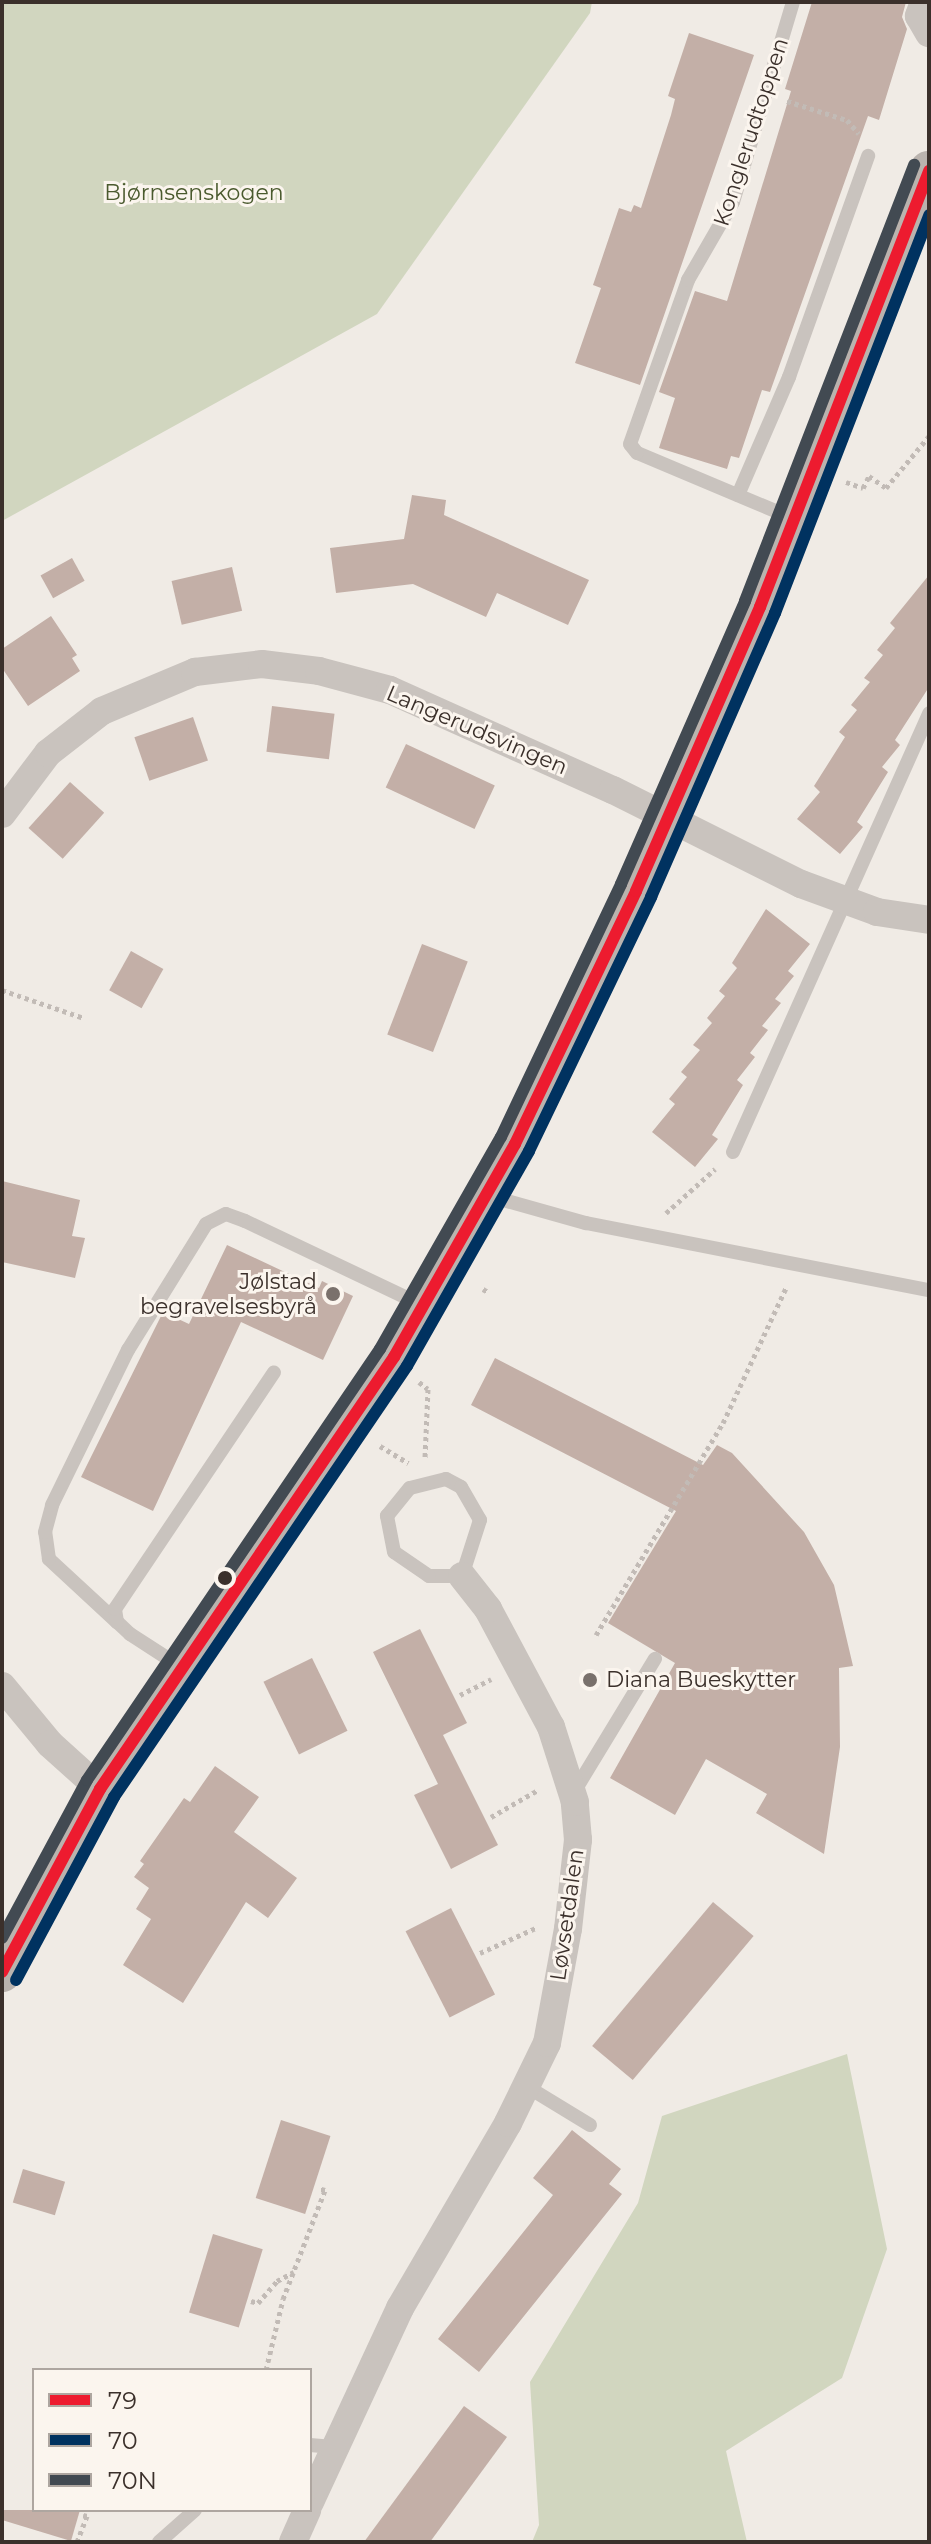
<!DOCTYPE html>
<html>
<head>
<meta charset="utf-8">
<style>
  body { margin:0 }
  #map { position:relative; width:931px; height:2544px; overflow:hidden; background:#f0ebe5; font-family:Montserrat,sans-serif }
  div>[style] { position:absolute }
  .green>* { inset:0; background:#d1d6bf }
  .building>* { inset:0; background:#c3afa7; transform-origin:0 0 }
  .path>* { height:5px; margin-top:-2.5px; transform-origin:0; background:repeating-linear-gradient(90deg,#c2bbb6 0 4px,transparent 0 8px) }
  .lane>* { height:14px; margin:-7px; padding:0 7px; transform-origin:7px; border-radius:7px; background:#c9c3be }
  .street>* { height:28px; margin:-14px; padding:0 14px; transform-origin:14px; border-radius:14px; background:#c9c3be }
  .secondary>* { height:40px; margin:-20px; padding:0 20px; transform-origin:20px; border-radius:20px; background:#bab3ae }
  .bus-1>* { height:12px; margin:-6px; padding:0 6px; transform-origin:6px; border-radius:6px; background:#ed1b2f }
  .bus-2>* { height:12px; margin:-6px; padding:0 6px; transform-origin:6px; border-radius:6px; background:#003260 }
  .bus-3>* { height:12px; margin:-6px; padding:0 6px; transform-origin:6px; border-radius:6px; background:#424a52 }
  .dots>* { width:22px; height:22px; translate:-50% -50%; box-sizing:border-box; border:4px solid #fbf5ee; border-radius:50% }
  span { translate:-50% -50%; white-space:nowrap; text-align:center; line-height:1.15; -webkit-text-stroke:6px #fbf5ee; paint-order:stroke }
  .street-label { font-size:22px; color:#3b302b }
  .park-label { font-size:22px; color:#4a5a2e }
  .poi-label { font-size:22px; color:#3b302b }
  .right { translate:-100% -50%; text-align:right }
  .left { translate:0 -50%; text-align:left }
  .frame { position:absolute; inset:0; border:4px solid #3b302b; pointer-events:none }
  .legend { position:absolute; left:32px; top:2368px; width:280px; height:144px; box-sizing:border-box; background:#fbf5ee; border:2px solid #aea6a0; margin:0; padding:10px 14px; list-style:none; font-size:24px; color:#3b302b }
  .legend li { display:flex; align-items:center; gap:16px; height:40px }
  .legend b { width:40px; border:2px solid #aea6a0 }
</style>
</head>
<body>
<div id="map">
  <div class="green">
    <i style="clip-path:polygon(2px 2px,592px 2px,590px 13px,377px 314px,2px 521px)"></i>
    <i style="clip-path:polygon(847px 2054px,887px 2249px,842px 2378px,726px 2451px,747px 2542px,532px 2542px,539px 2525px,530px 2382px,638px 2203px,662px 2116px)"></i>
  </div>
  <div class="building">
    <i style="clip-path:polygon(812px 2px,906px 2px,902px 17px,907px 29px,879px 120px,868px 116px,770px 392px,762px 390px,739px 458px,731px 456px,727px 469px,659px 448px,675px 398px,659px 392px,695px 291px,727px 301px,791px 91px,785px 89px)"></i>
    <i style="clip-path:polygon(689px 33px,754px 55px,640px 385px,575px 363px,601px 288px,593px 285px,619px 208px,631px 212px,634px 205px,641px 208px,671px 115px,675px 99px,668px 96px)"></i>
    <i style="clip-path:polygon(412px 495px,446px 500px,444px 515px,589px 580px,568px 625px,497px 593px,486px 617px,413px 584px,336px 593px,330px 548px,404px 539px)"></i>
    <i style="left:72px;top:558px;width:26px;height:36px;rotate:61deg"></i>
    <i style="left:232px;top:567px;width:45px;height:62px;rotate:77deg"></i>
    <i style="clip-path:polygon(929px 575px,929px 687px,895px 740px,900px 745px,882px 767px,888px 772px,857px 822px,863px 827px,840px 854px,797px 819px,820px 792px,814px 786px,845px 737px,839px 732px,857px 710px,851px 705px,870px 682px,864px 678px,883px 655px,877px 650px,895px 628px,890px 623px)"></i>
    <i style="clip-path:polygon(51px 616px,77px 655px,72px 658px,80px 671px,28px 706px,2px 668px,2px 649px)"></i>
    <i style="left:272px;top:706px;width:63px;height:46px;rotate:7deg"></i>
    <i style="left:193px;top:717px;width:46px;height:62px;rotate:71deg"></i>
    <i style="left:406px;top:744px;width:98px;height:48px;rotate:25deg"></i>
    <i style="left:70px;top:782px;width:46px;height:62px;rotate:42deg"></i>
    <i style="clip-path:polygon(766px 909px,810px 944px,788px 971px,794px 976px,775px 999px,781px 1003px,762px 1026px,768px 1030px,750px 1053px,755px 1057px,737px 1080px,743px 1085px,712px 1135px,718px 1139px,695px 1167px,652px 1132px,675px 1104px,669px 1099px,687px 1077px,681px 1072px,700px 1050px,693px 1045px,712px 1023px,707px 1018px,725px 996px,719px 991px,737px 968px,732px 963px)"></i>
    <i style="left:422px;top:944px;width:49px;height:97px;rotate:21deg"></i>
    <i style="left:131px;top:951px;width:37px;height:45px;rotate:29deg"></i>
    <i style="clip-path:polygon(2px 1181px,80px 1200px,72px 1236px,85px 1238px,75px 1278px,2px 1262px)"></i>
    <i style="clip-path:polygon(227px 1245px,319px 1288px,322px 1281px,353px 1296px,323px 1360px,241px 1322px,153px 1511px,81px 1477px,163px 1312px,189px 1324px)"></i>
    <i style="clip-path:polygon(495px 1358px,703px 1465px,717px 1445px,732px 1453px,804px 1532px,834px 1585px,853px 1666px,839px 1668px,840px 1747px,824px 1854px,756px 1813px,767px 1794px,706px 1759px,675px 1815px,610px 1778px,675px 1663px,608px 1623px,676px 1511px,471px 1405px)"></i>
    <i style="clip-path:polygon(420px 1629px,467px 1723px,443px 1735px,498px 1845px,451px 1869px,414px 1795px,438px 1784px,373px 1652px)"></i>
    <i style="left:312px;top:1658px;width:81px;height:54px;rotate:64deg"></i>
    <i style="clip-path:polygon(215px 1766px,259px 1797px,234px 1832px,297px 1878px,268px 1918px,246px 1902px,183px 2003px,123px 1965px,151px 1919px,136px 1909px,149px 1888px,134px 1877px,144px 1864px,140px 1861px,184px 1798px,190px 1802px)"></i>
    <i style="left:713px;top:1902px;width:53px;height:188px;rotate:40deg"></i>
    <i style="left:451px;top:1908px;width:97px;height:51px;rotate:63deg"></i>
    <i style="left:281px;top:2120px;width:52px;height:82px;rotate:18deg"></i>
    <i style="clip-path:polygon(572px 2130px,621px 2169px,609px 2184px,622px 2194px,479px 2372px,438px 2339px,553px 2195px,533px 2178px)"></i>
    <i style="left:23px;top:2169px;width:44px;height:35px;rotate:17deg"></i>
    <i style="left:213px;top:2234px;width:52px;height:82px;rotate:17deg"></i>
    <i style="clip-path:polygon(464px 2406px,507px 2437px,430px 2542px,364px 2542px)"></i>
    <i style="clip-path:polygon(2px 2510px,80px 2510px,71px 2541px,2px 2520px)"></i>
  </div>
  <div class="path">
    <i style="left:787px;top:101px;width:63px;rotate:17.6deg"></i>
    <i style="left:847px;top:120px;width:18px;rotate:49deg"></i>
    <i style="left:846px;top:482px;width:18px;rotate:19deg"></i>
    <i style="left:863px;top:488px;width:13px;rotate:-63deg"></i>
    <i style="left:869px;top:476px;width:21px;rotate:35deg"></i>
    <i style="left:886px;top:488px;width:67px;rotate:-50.4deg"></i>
    <i style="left:2px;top:990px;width:87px;rotate:18.9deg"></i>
    <i style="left:666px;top:1213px;width:66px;rotate:-41.9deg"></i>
    <i style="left:483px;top:1289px;width:6px;rotate:31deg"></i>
    <i style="left:419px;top:1382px;width:11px;rotate:38deg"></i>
    <i style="left:428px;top:1389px;width:70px;rotate:92.5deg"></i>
    <i style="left:380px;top:1446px;width:33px;rotate:31deg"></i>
    <i style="left:596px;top:1635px;width:247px;rotate:-59.1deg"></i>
    <i style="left:723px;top:1423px;width:151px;rotate:-65deg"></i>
    <i style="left:460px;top:1695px;width:35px;rotate:-27deg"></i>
    <i style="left:491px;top:1817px;width:54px;rotate:-29.9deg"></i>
    <i style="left:480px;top:1953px;width:61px;rotate:-24.1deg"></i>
    <i style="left:251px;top:2301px;width:7px;rotate:16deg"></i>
    <i style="left:258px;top:2303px;width:29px;rotate:-49deg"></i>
    <i style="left:277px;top:2281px;width:19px;rotate:-28deg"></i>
    <i style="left:266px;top:2370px;width:73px;rotate:-76.5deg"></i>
    <i style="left:283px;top:2299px;width:117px;rotate:-68.9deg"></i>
    <i style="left:325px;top:2190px;width:7px;rotate:-164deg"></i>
    <i style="left:77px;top:2542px;width:28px;rotate:-69deg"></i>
    <i style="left:87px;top:2516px;width:4px;rotate:-166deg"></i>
  </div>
  <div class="lane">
    <i style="left:738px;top:495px;width:129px;rotate:-66.6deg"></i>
    <i style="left:789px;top:377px;width:235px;rotate:-70.3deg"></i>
    <i style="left:792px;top:518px;width:168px;rotate:-157.2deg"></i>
    <i style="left:637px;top:453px;width:11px;rotate:-128deg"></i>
    <i style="left:630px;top:444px;width:174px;rotate:-70.5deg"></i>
    <i style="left:688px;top:280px;width:90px;rotate:-60deg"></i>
    <i style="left:733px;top:202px;width:209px;rotate:-73.3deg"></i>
    <i style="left:733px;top:1152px;width:481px;rotate:-65.9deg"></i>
    <i style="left:489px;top:1196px;width:101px;rotate:15.6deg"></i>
    <i style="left:586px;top:1223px;width:349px;rotate:11.1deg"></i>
    <i style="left:446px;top:1479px;width:17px;rotate:28deg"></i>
    <i style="left:461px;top:1487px;width:38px;rotate:60deg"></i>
    <i style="left:480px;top:1520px;width:59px;rotate:107.8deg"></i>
    <i style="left:462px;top:1576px;width:33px;rotate:180deg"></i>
    <i style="left:429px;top:1576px;width:42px;rotate:-145.6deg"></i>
    <i style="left:394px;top:1552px;width:37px;rotate:-101deg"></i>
    <i style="left:387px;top:1516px;width:36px;rotate:-51deg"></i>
    <i style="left:410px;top:1488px;width:37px;rotate:-14deg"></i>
    <i style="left:117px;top:1622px;width:93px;rotate:-137.2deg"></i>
    <i style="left:49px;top:1559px;width:27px;rotate:-98deg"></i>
    <i style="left:45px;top:1532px;width:28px;rotate:-75deg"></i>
    <i style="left:52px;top:1505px;width:173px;rotate:-63.9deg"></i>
    <i style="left:128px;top:1350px;width:148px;rotate:-58.2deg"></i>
    <i style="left:206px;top:1224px;width:22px;rotate:-27deg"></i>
    <i style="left:226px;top:1214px;width:20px;rotate:20deg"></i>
    <i style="left:245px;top:1221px;width:196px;rotate:25.4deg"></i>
    <i style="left:181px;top:1667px;width:61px;rotate:-147.1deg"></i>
    <i style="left:130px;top:1634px;width:18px;rotate:-137deg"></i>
    <i style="left:117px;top:1622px;width:13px;rotate:-99deg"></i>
    <i style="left:115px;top:1609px;width:285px;rotate:-56.1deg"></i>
    <i style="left:574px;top:1792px;width:156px;rotate:-58.7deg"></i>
    <i style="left:526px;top:2086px;width:75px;rotate:31.4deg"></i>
    <i style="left:310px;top:2445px;width:23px;rotate:5deg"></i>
    <i style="left:159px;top:2542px;width:48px;rotate:-41.6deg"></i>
  </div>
  <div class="street">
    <i style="left:924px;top:2px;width:15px;rotate:110deg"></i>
    <i style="left:919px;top:16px;width:20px;rotate:60deg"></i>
    <i style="left:2px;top:814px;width:76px;rotate:-53deg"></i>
    <i style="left:48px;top:753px;width:68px;rotate:-37.9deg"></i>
    <i style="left:102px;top:711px;width:101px;rotate:-22.8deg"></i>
    <i style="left:195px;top:672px;width:67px;rotate:-6.8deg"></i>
    <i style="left:262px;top:664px;width:57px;rotate:7deg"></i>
    <i style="left:319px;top:671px;width:73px;rotate:15deg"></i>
    <i style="left:390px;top:690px;width:244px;rotate:24.2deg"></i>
    <i style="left:613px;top:790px;width:210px;rotate:26.6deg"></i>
    <i style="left:801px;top:884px;width:81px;rotate:20.2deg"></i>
    <i style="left:877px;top:912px;width:53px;rotate:8.7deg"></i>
    <i style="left:2px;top:1686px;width:75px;rotate:50.4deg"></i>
    <i style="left:50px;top:1744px;width:67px;rotate:42deg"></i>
    <i style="left:310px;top:2502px;width:214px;rotate:-65.1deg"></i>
    <i style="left:400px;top:2308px;width:214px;rotate:-59.7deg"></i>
    <i style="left:508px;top:2123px;width:89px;rotate:-64deg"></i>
    <i style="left:547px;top:2043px;width:116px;rotate:-79.6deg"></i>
    <i style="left:568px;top:1929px;width:90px;rotate:-83.6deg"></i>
    <i style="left:578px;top:1840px;width:38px;rotate:-95deg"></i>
    <i style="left:575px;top:1802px;width:79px;rotate:-107.7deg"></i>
    <i style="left:551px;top:1727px;width:134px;rotate:-118.1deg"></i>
    <i style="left:488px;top:1609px;width:42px;rotate:-128.2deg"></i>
    <i style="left:293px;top:2542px;width:35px;rotate:-66deg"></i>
  </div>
  <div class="secondary">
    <i style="left:2px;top:1972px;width:208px;rotate:-61.8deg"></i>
    <i style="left:100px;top:1789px;width:523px;rotate:-55.76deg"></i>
    <i style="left:394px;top:1357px;width:245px;rotate:-60.4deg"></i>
    <i style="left:515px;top:1144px;width:280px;rotate:-64.4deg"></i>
    <i style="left:636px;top:891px;width:310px;rotate:-66.4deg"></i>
    <i style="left:760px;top:607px;width:468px;rotate:-68.8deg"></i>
  </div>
  <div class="bus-1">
    <i style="left:2px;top:1972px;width:208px;rotate:-61.8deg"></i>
    <i style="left:100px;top:1789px;width:523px;rotate:-55.76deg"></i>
    <i style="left:394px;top:1357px;width:245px;rotate:-60.4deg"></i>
    <i style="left:515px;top:1144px;width:280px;rotate:-64.4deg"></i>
    <i style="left:636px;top:891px;width:310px;rotate:-66.4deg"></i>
    <i style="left:760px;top:607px;width:468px;rotate:-68.8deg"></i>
  </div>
  <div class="bus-2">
    <i style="left:16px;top:1980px;width:208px;rotate:-61.8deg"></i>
    <i style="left:114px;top:1797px;width:521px;rotate:-55.79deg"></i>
    <i style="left:407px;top:1366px;width:247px;rotate:-60.4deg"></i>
    <i style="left:529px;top:1151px;width:282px;rotate:-64.3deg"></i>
    <i style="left:651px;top:897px;width:310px;rotate:-66.4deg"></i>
    <i style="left:775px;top:613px;width:427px;rotate:-68.8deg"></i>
  </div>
  <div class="bus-3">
    <i style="left:2px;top:1938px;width:179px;rotate:-61.7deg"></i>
    <i style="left:87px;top:1780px;width:521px;rotate:-55.79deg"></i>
    <i style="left:380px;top:1349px;width:244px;rotate:-60.3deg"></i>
    <i style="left:501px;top:1137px;width:280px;rotate:-64.6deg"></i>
    <i style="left:621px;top:884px;width:309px;rotate:-66.3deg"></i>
    <i style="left:745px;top:601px;width:468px;rotate:-68.8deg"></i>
  </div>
  <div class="dots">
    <i style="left:333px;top:1294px;background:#7a716c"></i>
    <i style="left:225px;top:1578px;background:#3b302b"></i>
    <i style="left:590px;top:1680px;background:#7a716c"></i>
  </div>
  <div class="street-label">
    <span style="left:751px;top:132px;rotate:-72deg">Konglerudtoppen</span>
    <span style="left:477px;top:730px;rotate:23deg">Langerudsvingen</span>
    <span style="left:567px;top:1915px;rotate:-82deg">Løvsetdalen</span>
  </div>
  <div class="park-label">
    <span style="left:194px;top:193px">Bjørnsenskogen</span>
  </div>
  <div class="poi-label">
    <span class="right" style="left:317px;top:1294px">Jølstad<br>begravelsesbyrå</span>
    <span class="left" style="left:606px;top:1680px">Diana Bueskytter</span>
  </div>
  <div class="frame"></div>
  <ul class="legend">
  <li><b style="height:10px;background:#ed1b2f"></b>79</li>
  <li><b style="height:10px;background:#003260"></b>70</li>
  <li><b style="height:10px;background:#424a52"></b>70N</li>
  </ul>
</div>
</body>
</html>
